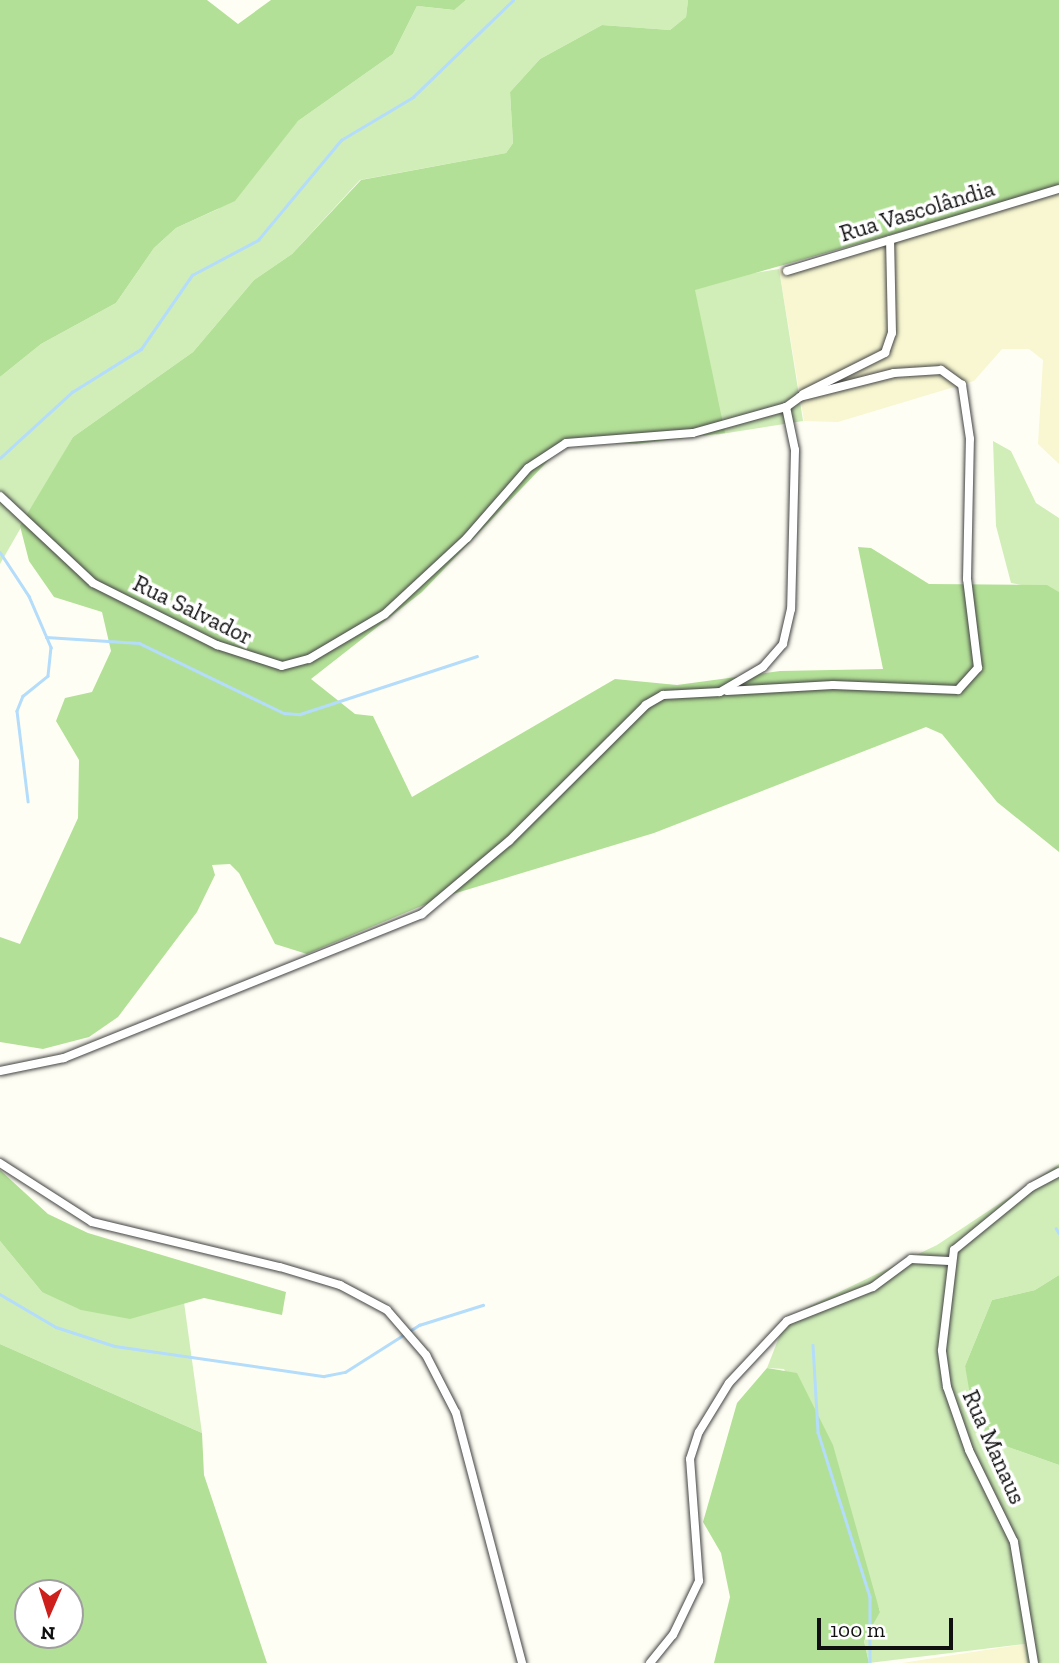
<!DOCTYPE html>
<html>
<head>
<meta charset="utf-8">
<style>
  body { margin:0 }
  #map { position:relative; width:1059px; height:1663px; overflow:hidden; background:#fffef4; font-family:"Zilla Slab",serif }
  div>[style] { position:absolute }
  .farmland>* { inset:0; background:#f8f7d1 }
  .green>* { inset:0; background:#d1eeb9; transform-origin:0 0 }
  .forest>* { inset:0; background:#b3e097 }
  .stream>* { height:2.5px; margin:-1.25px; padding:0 1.25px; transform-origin:1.25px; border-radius:1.25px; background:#b4dcfb }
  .roads { filter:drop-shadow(0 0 2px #434343) drop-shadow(0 0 2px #434343) }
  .street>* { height:8px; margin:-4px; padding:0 4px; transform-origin:4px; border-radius:4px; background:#fff }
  span { translate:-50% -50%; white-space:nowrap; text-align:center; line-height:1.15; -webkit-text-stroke:7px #fff; paint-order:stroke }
  .street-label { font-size:23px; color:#101010 }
  .north { position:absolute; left:14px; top:1579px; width:70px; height:70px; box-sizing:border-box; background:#fff; border:2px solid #9f9f9f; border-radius:50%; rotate:183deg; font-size:19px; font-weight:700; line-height:28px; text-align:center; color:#101010 }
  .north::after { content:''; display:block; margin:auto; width:24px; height:32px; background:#cd201c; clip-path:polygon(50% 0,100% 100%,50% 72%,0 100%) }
  .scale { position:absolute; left:817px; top:1618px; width:136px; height:32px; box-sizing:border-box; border:4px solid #101010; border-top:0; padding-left:9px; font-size:21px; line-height:24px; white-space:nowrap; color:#101010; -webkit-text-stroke:5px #fff; paint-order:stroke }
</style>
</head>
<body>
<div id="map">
  <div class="farmland">
    <i style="clip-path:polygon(1059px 187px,1059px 464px,1038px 444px,1043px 360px,1029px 349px,1002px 349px,974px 381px,838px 422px,804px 421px,779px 269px)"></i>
    <i style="clip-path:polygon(1025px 1644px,1027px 1663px,902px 1663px)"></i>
  </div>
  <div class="green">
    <i style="clip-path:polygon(466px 0,688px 0,686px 17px,670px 30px,602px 25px,540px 59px,510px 92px,513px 143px,506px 153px,360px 180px,292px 254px,254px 280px,193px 352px,73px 437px,0 564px,0 377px,41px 344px,116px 303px,154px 248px,176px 228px,218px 209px,298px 121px,393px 54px,417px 6px,453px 10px)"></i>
    <i style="left:779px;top:269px;width:154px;height:88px;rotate:81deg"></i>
    <i style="clip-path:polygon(993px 441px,1011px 451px,1036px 503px,1059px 518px,1059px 592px,1011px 583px,996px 526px)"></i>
    <i style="clip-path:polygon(1059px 1164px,1059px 1275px,1035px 1290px,992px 1300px,965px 1366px,971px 1389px,1005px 1446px,1059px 1465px,1059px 1663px,1027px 1663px,1025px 1644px,869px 1663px,864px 1641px,880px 1611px,784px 1369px,767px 1368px,781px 1332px,806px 1308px,937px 1245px)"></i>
    <i style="clip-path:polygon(0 1241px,42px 1292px,184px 1302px,202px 1433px,0 1344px)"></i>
  </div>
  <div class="forest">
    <i style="clip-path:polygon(0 0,207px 0,238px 24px,271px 0,466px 0,454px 10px,417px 6px,393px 54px,298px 121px,235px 201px,176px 228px,154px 248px,116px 303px,41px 344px,0 377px)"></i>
    <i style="clip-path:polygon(688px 0,1059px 0,1059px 187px,695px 290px,725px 433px,636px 444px,567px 441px,422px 592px,311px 679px,355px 714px,373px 716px,412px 797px,615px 679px,677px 685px,780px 671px,883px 669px,858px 547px,871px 548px,929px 584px,1047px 585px,1059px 592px,1059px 852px,997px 802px,942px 734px,926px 727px,654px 833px,443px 897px,307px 954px,275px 944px,239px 873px,230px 864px,212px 865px,215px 875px,197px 912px,118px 1017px,89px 1037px,43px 1049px,0 1042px,0 937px,20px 944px,78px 818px,79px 760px,56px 721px,65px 698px,92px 692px,111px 651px,102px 612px,54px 597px,29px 561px,20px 526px,73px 437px,193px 352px,254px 280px,292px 254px,361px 180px,506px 153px,513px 143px,510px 92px,540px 59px,602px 25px,670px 30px,686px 17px)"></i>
    <i style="clip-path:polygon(0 1170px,48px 1214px,88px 1233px,286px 1292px,282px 1315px,204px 1298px,130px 1319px,81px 1310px,42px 1292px,0 1241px)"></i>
    <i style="clip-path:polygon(1059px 1275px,1059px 1465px,1005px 1446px,975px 1424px,965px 1366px,992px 1300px,1035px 1290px)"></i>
    <i style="clip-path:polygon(evenodd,0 1344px,202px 1433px,204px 1475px,267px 1663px,0 1663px,0 1344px,70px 1593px,70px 1635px,28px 1635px,28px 1593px,70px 1593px)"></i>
    <i style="clip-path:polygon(767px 1368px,797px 1373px,833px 1445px,880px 1612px,864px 1641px,869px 1663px,714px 1663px,730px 1597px,721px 1553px,703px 1522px,737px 1403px)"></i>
  </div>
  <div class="stream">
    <i style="left:0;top:458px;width:98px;rotate:-42.5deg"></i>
    <i style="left:72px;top:392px;width:81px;rotate:-31.9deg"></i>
    <i style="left:141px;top:349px;width:90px;rotate:-55.4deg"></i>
    <i style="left:192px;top:275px;width:75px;rotate:-27.9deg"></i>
    <i style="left:258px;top:240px;width:130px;rotate:-50.3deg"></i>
    <i style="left:341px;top:140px;width:84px;rotate:-30.8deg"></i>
    <i style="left:413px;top:97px;width:139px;rotate:-44.1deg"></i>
    <i style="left:0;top:552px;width:53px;rotate:56.6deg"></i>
    <i style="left:29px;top:596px;width:56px;rotate:66.7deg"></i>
    <i style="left:51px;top:647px;width:29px;rotate:96deg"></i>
    <i style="left:48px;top:676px;width:32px;rotate:141deg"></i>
    <i style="left:23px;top:696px;width:16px;rotate:112deg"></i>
    <i style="left:17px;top:711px;width:91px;rotate:83deg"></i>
    <i style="left:46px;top:637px;width:93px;rotate:3.7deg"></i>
    <i style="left:139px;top:643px;width:161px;rotate:25.8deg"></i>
    <i style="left:284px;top:713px;width:16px;rotate:4deg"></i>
    <i style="left:300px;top:714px;width:186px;rotate:-18.1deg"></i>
    <i style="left:1056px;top:1228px;width:6px;rotate:59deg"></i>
    <i style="left:0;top:1294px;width:65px;rotate:30.5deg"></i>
    <i style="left:56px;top:1327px;width:62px;rotate:17.9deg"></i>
    <i style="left:115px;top:1346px;width:211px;rotate:8.2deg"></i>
    <i style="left:324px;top:1376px;width:21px;rotate:-11deg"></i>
    <i style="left:345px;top:1372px;width:88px;rotate:-32.4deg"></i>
    <i style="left:419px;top:1325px;width:67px;rotate:-17.4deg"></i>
    <i style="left:813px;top:1345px;width:87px;rotate:86.7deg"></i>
    <i style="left:818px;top:1432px;width:173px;rotate:72.5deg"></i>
    <i style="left:870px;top:1597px;width:66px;rotate:90deg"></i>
  </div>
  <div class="roads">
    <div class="street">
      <i style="left:787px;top:271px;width:284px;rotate:-16.8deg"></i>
      <i style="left:803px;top:394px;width:92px;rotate:-26.6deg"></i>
      <i style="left:885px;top:353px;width:21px;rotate:-71deg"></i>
      <i style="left:892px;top:333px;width:93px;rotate:-91.2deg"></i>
      <i style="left:0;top:496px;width:127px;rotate:43.1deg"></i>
      <i style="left:93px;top:583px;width:139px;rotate:26.6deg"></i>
      <i style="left:217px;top:645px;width:68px;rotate:17.9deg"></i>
      <i style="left:282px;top:666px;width:28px;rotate:-15deg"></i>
      <i style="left:309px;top:659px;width:88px;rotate:-30.6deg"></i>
      <i style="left:385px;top:614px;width:112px;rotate:-42.8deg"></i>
      <i style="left:467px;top:538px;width:93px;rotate:-48.9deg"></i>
      <i style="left:528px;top:468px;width:45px;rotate:-33.3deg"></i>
      <i style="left:566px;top:443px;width:127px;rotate:-4.5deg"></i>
      <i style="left:693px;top:433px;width:97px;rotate:-15.6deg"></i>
      <i style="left:786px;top:407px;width:44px;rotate:78.2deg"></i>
      <i style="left:795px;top:450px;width:159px;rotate:91.4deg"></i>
      <i style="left:791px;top:609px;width:36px;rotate:103deg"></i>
      <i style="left:783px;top:644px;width:30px;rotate:131deg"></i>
      <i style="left:763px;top:667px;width:50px;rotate:149.8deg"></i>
      <i style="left:720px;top:692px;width:57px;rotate:177deg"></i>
      <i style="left:663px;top:695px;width:20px;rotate:150deg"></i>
      <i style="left:646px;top:705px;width:193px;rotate:135.2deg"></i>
      <i style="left:509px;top:841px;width:114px;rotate:140deg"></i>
      <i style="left:422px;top:914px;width:386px;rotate:158.1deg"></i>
      <i style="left:64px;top:1058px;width:65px;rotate:168.5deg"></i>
      <i style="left:727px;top:691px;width:106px;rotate:-3.2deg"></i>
      <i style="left:833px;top:685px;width:125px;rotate:2.3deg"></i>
      <i style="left:958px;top:690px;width:30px;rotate:-48deg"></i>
      <i style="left:978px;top:668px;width:90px;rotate:-97deg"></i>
      <i style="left:967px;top:579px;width:140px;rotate:-88.8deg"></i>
      <i style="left:970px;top:439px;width:55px;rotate:-98.4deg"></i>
      <i style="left:962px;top:385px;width:26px;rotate:-144deg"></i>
      <i style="left:941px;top:370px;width:47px;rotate:176.3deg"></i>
      <i style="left:894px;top:373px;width:97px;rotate:165.7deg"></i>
      <i style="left:800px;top:397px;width:17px;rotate:144deg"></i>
      <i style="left:0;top:1163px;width:109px;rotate:32.7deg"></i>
      <i style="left:92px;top:1222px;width:193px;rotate:13.5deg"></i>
      <i style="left:280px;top:1267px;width:63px;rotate:16.7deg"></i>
      <i style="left:340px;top:1285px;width:53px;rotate:28deg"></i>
      <i style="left:387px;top:1310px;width:60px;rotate:49.1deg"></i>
      <i style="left:426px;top:1355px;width:65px;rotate:62.7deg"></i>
      <i style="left:456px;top:1413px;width:259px;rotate:75.2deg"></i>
      <i style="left:650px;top:1663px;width:36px;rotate:-51deg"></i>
      <i style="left:673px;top:1635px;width:60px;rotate:-64.3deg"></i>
      <i style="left:699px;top:1581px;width:122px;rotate:-94.2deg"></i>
      <i style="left:690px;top:1459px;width:28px;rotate:-72deg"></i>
      <i style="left:699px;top:1432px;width:57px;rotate:-58.5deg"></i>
      <i style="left:729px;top:1383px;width:85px;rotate:-46.9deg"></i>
      <i style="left:787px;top:1321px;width:92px;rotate:-21.6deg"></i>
      <i style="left:873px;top:1287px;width:47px;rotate:-36.4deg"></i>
      <i style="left:911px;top:1259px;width:38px;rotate:3deg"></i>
      <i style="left:1034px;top:1663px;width:123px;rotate:-99.4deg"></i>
      <i style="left:1014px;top:1542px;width:102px;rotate:-116.1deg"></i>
      <i style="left:969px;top:1450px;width:67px;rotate:-109.2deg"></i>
      <i style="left:947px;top:1387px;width:37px;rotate:-98deg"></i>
      <i style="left:942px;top:1350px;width:101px;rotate:-83.2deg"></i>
      <i style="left:954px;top:1250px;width:99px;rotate:-39.3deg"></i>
      <i style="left:1031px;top:1187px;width:32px;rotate:-28deg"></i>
    </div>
  </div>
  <div class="street-label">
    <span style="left:917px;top:211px;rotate:-17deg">Rua Vascolândia</span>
    <span style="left:193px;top:610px;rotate:26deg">Rua Salvador</span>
    <span style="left:994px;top:1447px;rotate:66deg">Rua Manaus</span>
  </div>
  <div class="north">N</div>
  <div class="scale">100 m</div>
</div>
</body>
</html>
